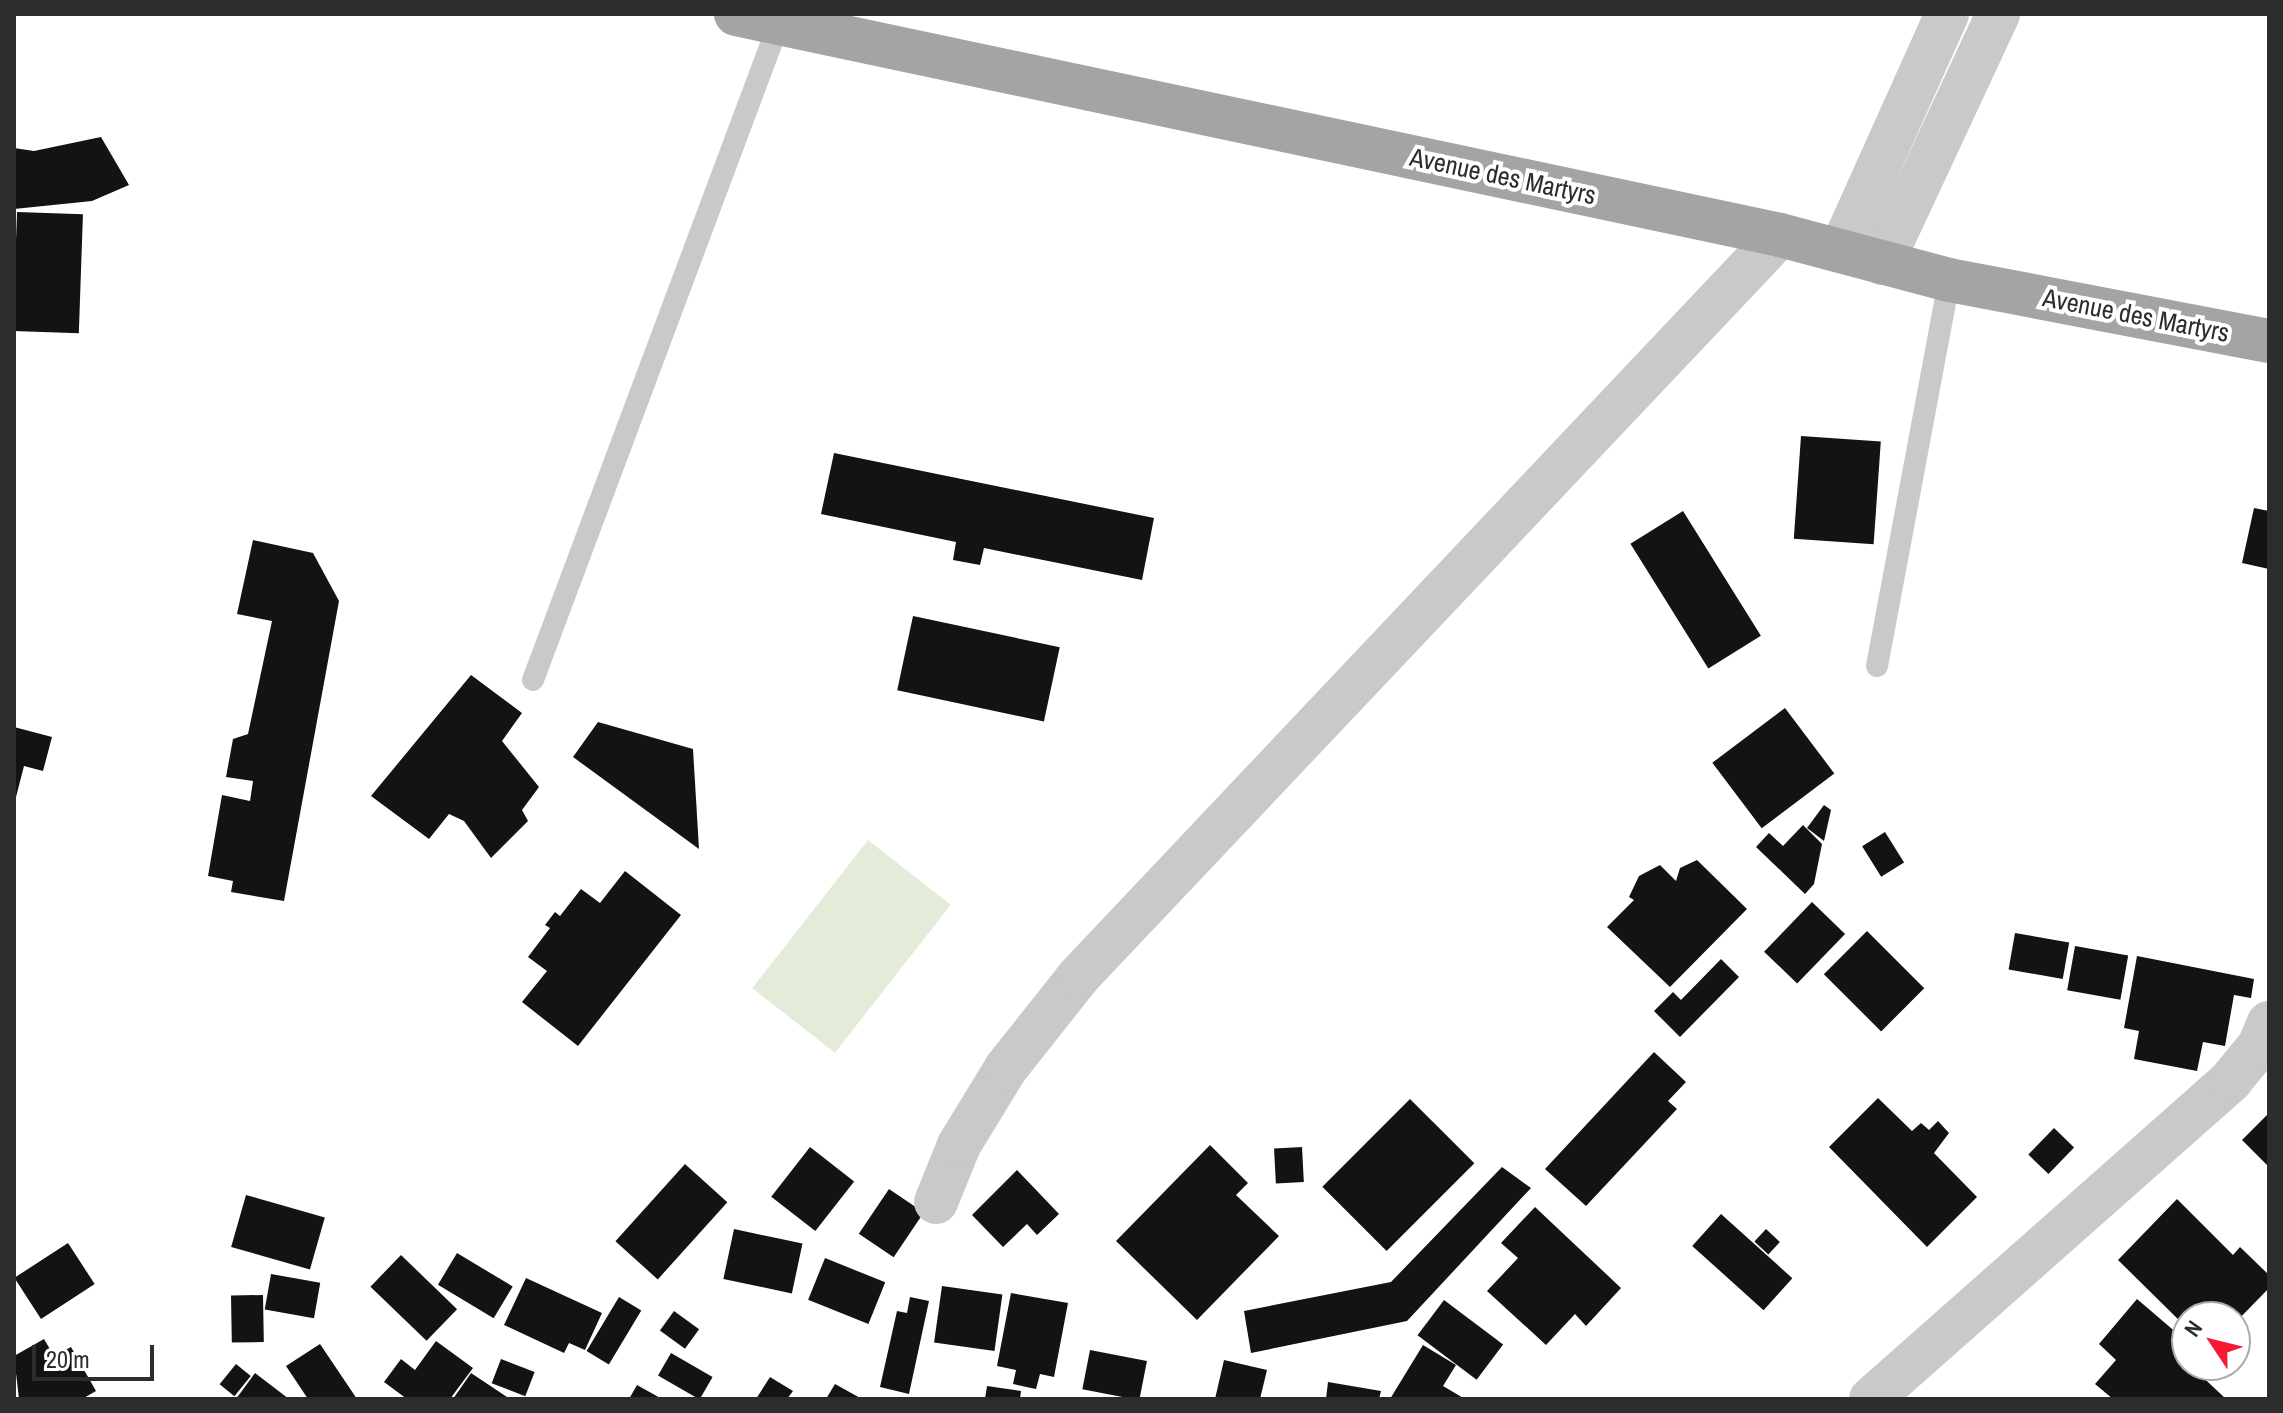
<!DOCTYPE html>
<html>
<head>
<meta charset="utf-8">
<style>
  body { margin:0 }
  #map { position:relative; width:2283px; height:1413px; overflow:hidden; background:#fff; font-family:"Archivo Narrow",sans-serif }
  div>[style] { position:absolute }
  .green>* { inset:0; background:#e3ecd8; transform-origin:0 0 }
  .building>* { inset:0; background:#131313; transform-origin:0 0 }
  .service>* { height:22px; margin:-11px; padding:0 11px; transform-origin:11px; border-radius:11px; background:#c9c9c9 }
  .minor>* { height:44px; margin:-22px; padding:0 22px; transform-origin:22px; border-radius:22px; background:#c9c9c9 }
  .tertiary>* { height:44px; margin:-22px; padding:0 22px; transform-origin:22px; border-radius:22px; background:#c9c9c9 }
  .primary>* { height:44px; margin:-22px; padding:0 22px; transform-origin:22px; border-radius:22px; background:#a4a4a4 }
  span { translate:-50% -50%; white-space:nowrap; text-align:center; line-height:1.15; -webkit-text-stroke:8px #fff; paint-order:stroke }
  .street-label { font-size:26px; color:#2c2c2c }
  .frame { position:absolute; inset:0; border:16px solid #2c2c2c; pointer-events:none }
  .north { position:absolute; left:2171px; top:1301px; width:80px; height:80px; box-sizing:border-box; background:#fff; border:2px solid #ababab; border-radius:50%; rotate:305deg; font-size:22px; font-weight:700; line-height:32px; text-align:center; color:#2c2c2c }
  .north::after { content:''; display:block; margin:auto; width:28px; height:36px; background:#f61b33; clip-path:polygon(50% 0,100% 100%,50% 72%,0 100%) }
  .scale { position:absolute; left:32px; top:1345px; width:122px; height:36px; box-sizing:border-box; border:4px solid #2c2c2c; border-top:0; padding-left:10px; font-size:24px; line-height:28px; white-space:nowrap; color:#2c2c2c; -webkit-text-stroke:6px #fff; paint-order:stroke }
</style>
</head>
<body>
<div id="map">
  <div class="green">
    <i style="left:868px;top:840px;width:105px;height:188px;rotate:38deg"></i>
  </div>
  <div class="building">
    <i style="clip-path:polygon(101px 137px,129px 185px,92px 201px,14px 209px,14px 148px,34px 151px)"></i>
    <i style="left:17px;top:212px;width:66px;height:119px;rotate:2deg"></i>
    <i style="left:1801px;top:436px;width:80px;height:103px;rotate:4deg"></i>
    <i style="clip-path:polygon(834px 453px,1154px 518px,1142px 580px,984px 548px,980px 565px,953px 560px,956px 542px,821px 514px)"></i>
    <i style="clip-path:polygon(2254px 508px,2269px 511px,2269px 569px,2242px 563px)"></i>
    <i style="left:1683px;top:511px;width:147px;height:62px;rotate:58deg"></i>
    <i style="clip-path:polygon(253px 540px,313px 553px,339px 601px,284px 901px,231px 892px,233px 881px,208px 876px,222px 795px,250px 801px,253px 781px,226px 777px,233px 739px,248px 734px,272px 621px,237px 614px)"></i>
    <i style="left:913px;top:616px;width:150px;height:76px;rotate:12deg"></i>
    <i style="clip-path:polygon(471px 675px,522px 713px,502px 741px,539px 787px,522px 810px,528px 821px,491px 858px,464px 821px,449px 814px,429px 839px,371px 796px)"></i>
    <i style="left:1785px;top:708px;width:82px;height:91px;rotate:53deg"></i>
    <i style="clip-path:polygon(598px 722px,693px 749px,699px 849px,573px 757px)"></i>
    <i style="clip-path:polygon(14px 727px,52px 737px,43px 771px,24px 766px,15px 801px)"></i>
    <i style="clip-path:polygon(1824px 805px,1831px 810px,1824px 841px,1807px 828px)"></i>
    <i style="clip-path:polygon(1803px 825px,1822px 844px,1814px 884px,1805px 894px,1756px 847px,1769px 833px,1783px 846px)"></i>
    <i style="left:1885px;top:832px;width:36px;height:27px;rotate:58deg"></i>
    <i style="clip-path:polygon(1697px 860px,1747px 909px,1670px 987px,1607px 927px,1634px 900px,1629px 897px,1639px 876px,1660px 865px,1676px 881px,1680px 868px)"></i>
    <i style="clip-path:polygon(625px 871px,681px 915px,578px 1046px,522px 1002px,547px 971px,528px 957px,550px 928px,545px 925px,555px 912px,560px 916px,581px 889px,600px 903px)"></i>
    <i style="left:1812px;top:902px;width:46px;height:69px;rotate:44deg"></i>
    <i style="left:1867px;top:931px;width:81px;height:61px;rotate:45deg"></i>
    <i style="left:2015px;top:933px;width:55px;height:37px;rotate:10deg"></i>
    <i style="left:2075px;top:946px;width:54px;height:45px;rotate:10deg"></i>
    <i style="clip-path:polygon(2137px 956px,2254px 979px,2251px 998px,2234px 995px,2225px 1046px,2203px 1042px,2197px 1071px,2134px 1059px,2139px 1031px,2124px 1028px)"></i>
    <i style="clip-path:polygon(1721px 959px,1739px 977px,1680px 1037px,1654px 1011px,1673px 992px,1681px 1000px)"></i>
    <i style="clip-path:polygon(1654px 1052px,1686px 1082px,1668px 1101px,1677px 1109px,1586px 1206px,1545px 1169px)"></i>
    <i style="clip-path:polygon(1878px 1098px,1912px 1131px,1921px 1123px,1929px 1130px,1938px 1121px,1949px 1133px,1934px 1153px,1977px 1197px,1927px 1247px,1829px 1147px)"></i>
    <i style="left:1410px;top:1099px;width:91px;height:124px;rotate:45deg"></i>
    <i style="clip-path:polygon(2269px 1113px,2269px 1167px,2242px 1140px)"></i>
    <i style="left:2054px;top:1128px;width:28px;height:37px;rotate:44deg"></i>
    <i style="clip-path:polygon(1210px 1145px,1248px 1183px,1236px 1195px,1279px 1236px,1197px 1320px,1116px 1241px)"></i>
    <i style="left:810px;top:1147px;width:56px;height:63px;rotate:38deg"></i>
    <i style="left:1302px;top:1147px;width:35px;height:28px;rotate:87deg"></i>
    <i style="left:685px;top:1164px;width:57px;height:104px;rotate:42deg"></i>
    <i style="clip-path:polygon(1502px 1167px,1531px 1188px,1407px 1321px,1251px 1353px,1244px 1311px,1391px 1282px)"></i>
    <i style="clip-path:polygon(1017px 1170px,1059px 1214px,1037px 1235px,1027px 1224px,1003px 1247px,972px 1215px)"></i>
    <i style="left:889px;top:1189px;width:42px;height:54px;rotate:34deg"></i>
    <i style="left:246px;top:1195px;width:82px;height:54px;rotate:16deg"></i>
    <i style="clip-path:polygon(2177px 1199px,2233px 1255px,2240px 1247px,2269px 1275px,2269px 1288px,2235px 1323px,2235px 1317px,2187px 1317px,2187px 1328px,2118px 1260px)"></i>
    <i style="clip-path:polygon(1535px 1207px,1621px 1288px,1586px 1326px,1575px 1314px,1546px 1345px,1487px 1291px,1518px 1258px,1501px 1243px)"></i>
    <i style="left:1721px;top:1214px;width:96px;height:43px;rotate:42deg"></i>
    <i style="left:734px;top:1229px;width:70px;height:51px;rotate:12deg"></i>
    <i style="left:1766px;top:1229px;width:19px;height:17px;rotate:43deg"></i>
    <i style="left:68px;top:1243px;width:49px;height:64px;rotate:57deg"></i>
    <i style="left:457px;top:1253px;width:65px;height:37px;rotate:31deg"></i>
    <i style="left:401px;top:1255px;width:78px;height:44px;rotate:44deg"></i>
    <i style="left:825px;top:1258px;width:65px;height:45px;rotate:22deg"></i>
    <i style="left:271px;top:1274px;width:50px;height:36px;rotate:10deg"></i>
    <i style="clip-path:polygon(526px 1278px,602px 1313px,585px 1350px,569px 1343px,564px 1353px,504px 1325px)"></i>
    <i style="left:942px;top:1286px;width:61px;height:57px;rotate:8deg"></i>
    <i style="clip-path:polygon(1011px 1293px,1068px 1303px,1054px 1377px,1040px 1374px,1036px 1389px,1013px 1384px,1016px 1370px,997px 1366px)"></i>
    <i style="left:263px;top:1295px;width:47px;height:32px;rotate:89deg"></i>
    <i style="left:619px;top:1297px;width:26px;height:63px;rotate:31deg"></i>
    <i style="clip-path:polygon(910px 1297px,929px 1301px,909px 1394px,880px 1387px,897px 1311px,907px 1313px)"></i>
    <i style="clip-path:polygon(2137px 1299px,2185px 1340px,2175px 1351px,2226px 1399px,2113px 1399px,2095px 1384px,2116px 1360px,2099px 1344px)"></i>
    <i style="left:1444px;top:1300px;width:74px;height:44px;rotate:37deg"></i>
    <i style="left:674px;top:1311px;width:31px;height:24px;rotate:36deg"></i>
    <i style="clip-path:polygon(44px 1339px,54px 1356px,71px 1347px,96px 1391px,82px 1399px,19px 1399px,14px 1356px)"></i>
    <i style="clip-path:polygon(436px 1341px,473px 1368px,450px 1399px,407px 1399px,384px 1382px,401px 1359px,415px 1370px)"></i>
    <i style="clip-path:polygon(320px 1344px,357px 1399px,308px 1399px,286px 1366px)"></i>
    <i style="clip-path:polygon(1423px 1345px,1456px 1365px,1443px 1386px,1465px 1399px,1390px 1399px)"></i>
    <i style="left:1090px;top:1350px;width:58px;height:40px;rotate:11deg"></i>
    <i style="left:671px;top:1353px;width:48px;height:26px;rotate:30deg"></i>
    <i style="left:501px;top:1359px;width:36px;height:26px;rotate:21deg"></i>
    <i style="clip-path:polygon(1224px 1360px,1267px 1370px,1260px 1399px,1215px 1399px)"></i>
    <i style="left:236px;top:1364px;width:19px;height:26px;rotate:39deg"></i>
    <i style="clip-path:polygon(255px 1373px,289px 1399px,236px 1399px)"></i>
    <i style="clip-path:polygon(471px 1373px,510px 1399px,453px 1399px)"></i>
    <i style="clip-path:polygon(770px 1377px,793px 1391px,787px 1399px,756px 1399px)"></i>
    <i style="clip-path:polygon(1328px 1382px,1381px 1391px,1379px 1399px,1326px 1399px)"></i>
    <i style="clip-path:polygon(835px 1384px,862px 1399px,826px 1399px)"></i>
    <i style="clip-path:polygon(637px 1385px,662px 1399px,629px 1399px)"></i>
    <i style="clip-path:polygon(987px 1386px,1021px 1391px,1020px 1399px,985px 1399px)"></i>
  </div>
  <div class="service">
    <i style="left:1877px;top:666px;width:393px;rotate:-79.4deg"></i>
    <i style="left:533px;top:680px;width:702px;rotate:-69.47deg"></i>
  </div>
  <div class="minor">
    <i style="left:936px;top:1202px;width:61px;rotate:-68deg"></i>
    <i style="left:959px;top:1145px;width:90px;rotate:-58.6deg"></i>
    <i style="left:1006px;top:1068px;width:116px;rotate:-51.6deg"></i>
    <i style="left:1078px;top:977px;width:1021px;rotate:-46.59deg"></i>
    <i style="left:1871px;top:1399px;width:481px;rotate:-41.5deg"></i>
    <i style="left:2231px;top:1080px;width:44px;rotate:-50.5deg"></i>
    <i style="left:2259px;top:1046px;width:25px;rotate:-67deg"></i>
  </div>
  <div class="tertiary">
    <i style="left:1841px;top:250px;width:259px;rotate:-65.8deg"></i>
    <i style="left:1882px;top:263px;width:275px;rotate:-65deg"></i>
  </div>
  <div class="primary">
    <i style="left:736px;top:14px;width:1067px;rotate:11.95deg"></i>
    <i style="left:1780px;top:235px;width:175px;rotate:14.9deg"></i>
    <i style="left:1949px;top:280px;width:326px;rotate:10.8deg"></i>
  </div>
  <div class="street-label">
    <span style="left:1503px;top:176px;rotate:12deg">Avenue des Martyrs</span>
    <span style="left:2136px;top:315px;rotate:11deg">Avenue des Martyrs</span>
  </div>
  <div class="frame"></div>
  <div class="north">N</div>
  <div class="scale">20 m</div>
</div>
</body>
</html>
